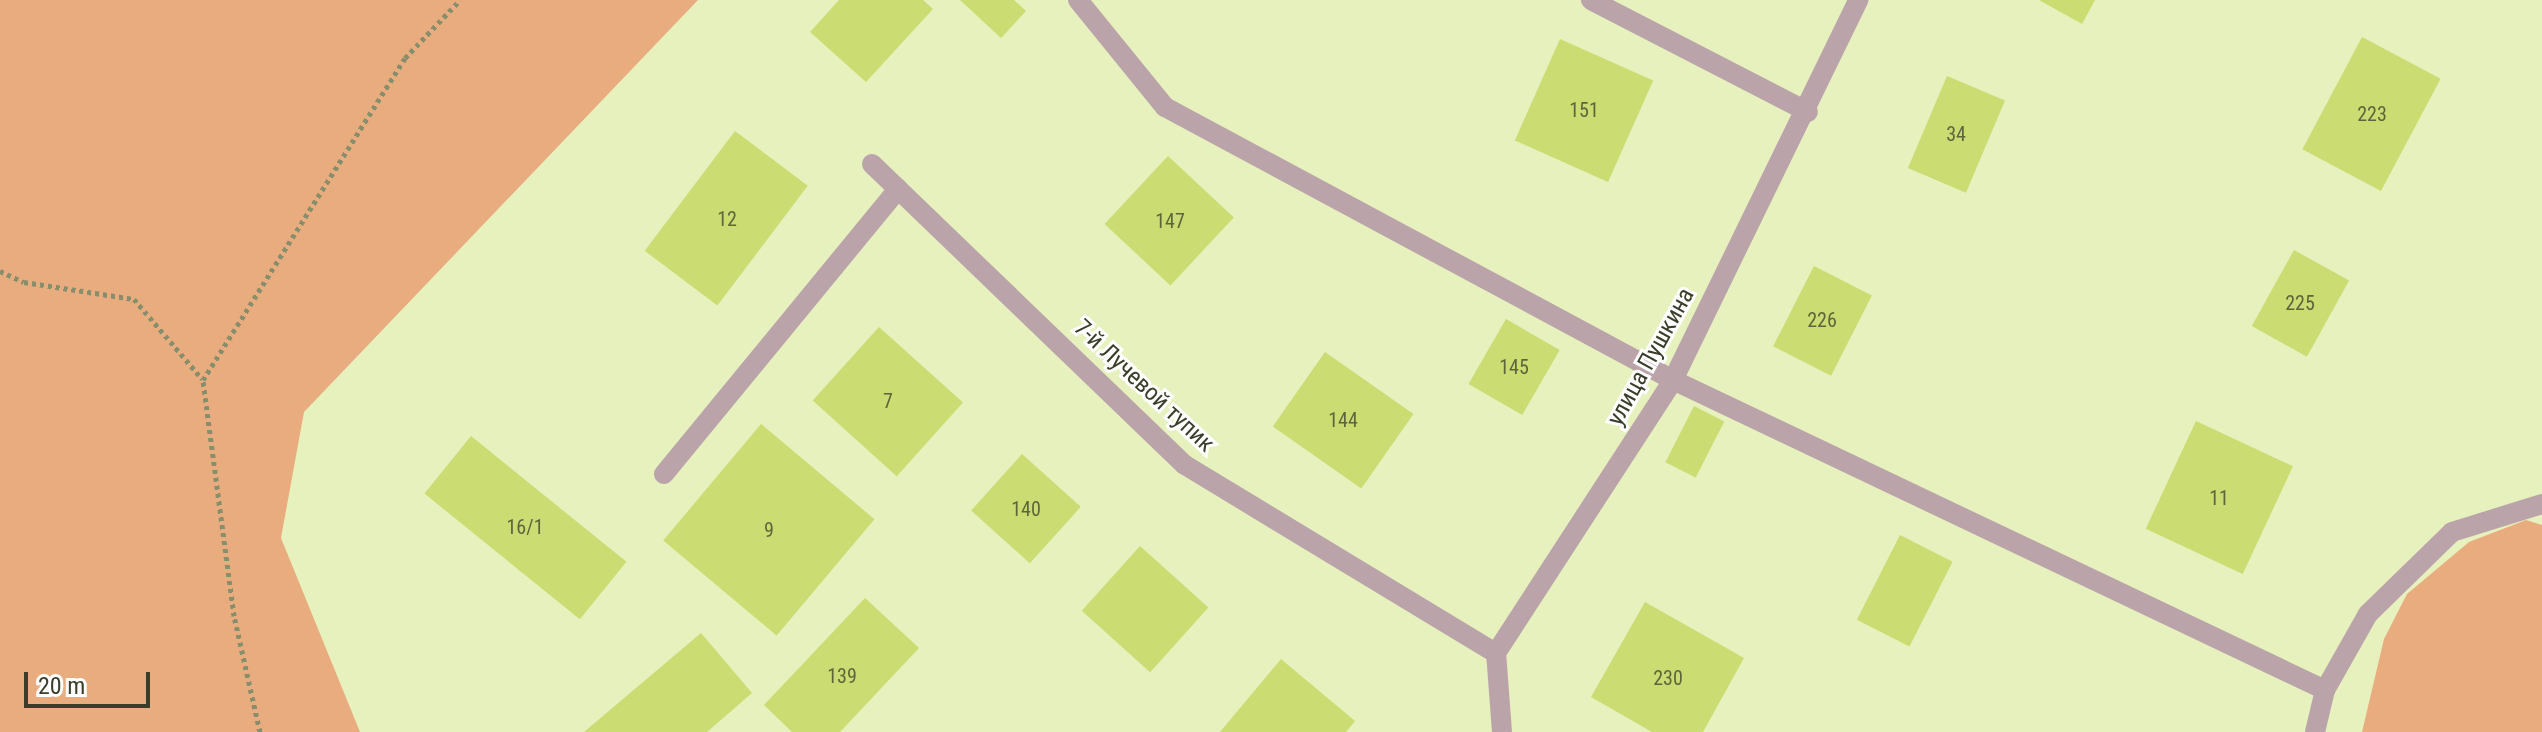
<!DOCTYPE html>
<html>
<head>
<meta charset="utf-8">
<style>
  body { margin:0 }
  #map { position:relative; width:2542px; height:732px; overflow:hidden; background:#e6f1be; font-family:"Roboto Condensed",sans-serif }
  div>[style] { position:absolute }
  .green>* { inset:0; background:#e9ac7e }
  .building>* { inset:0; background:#cadc72; transform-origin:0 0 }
  .path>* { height:5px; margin-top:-2.5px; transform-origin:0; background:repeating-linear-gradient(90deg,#878e6c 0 4px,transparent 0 8px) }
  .minor>* { height:20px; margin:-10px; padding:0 10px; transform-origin:10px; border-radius:10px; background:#bba3aa }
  span { translate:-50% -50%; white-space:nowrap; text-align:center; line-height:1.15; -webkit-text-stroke:6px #fff; paint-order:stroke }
  .number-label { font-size:20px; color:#5d653b }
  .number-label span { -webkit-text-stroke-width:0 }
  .street-label { font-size:24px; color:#393d29 }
  .scale { position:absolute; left:24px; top:672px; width:126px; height:36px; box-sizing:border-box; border:4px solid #393d29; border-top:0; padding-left:10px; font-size:24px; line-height:28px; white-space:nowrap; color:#393d29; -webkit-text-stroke:6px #fff; paint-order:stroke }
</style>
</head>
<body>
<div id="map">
  <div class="green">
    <i style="clip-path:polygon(0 0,698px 0,304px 412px,281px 538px,360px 732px,0 732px)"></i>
    <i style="clip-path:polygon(2526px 520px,2542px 525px,2542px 732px,2362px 732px,2384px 639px,2407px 594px,2469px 542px)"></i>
  </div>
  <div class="building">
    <i style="clip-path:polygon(839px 0,923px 0,933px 9px,866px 82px,810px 32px)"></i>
    <i style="clip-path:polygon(960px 0,1014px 0,1026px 11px,1001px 38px)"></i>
    <i style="clip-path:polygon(2039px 0,2095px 0,2082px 24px)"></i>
    <i style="left:2362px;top:37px;width:89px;height:127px;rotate:28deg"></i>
    <i style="left:1560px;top:39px;width:102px;height:111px;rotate:24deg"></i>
    <i style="left:1947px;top:76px;width:63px;height:100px;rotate:23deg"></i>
    <i style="left:735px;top:131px;width:91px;height:150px;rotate:37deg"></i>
    <i style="left:1168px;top:156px;width:90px;height:93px;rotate:43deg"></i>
    <i style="left:2294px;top:250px;width:63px;height:87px;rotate:29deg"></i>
    <i style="left:1814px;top:266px;width:65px;height:90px;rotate:27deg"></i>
    <i style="left:1506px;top:319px;width:62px;height:75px;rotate:30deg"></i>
    <i style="left:879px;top:327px;width:113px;height:99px;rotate:42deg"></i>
    <i style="left:1325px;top:352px;width:108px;height:91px;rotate:35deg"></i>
    <i style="left:1694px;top:406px;width:34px;height:63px;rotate:27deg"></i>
    <i style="left:2196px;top:421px;width:107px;height:119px;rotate:25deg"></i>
    <i style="left:761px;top:424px;width:148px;height:152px;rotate:40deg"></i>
    <i style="left:471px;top:436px;width:200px;height:74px;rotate:39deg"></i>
    <i style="left:1022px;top:454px;width:79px;height:76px;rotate:42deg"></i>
    <i style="left:1900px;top:535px;width:59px;height:95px;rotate:27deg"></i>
    <i style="left:1140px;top:546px;width:92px;height:87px;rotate:42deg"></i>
    <i style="clip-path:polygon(865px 598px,919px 648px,840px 732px,792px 732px,764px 705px)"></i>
    <i style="clip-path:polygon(1645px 602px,1744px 658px,1703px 732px,1652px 732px,1591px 697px)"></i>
    <i style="clip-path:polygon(701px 633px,752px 693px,707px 732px,584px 732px)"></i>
    <i style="clip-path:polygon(1281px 659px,1355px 721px,1346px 732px,1220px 732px)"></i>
  </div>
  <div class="path">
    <i style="left:0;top:271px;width:26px;rotate:25deg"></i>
    <i style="left:24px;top:282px;width:111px;rotate:8.8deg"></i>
    <i style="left:134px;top:299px;width:105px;rotate:49.6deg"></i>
    <i style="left:260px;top:732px;width:119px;rotate:-102.6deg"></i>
    <i style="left:234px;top:616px;width:238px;rotate:-97.5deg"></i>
    <i style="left:203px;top:380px;width:380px;rotate:-57.9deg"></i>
    <i style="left:405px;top:58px;width:80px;rotate:-46.5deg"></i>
  </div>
  <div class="minor">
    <i style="left:1078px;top:0;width:138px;rotate:50.9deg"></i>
    <i style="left:1165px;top:107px;width:577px;rotate:28.25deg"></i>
    <i style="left:1673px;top:380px;width:722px;rotate:25.43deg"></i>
    <i style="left:1591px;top:0;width:244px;rotate:27.3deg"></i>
    <i style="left:872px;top:164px;width:434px;rotate:43.9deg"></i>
    <i style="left:1185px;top:465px;width:363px;rotate:31.2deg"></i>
    <i style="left:664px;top:474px;width:369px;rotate:-50.6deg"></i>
    <i style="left:1502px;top:732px;width:79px;rotate:-94.3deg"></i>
    <i style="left:1496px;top:653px;width:325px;rotate:-57deg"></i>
    <i style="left:1673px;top:380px;width:423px;rotate:-64deg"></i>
    <i style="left:2315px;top:732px;width:43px;rotate:-76.6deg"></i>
    <i style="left:2325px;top:690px;width:87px;rotate:-60.5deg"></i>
    <i style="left:2368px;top:614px;width:117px;rotate:-44.3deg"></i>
    <i style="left:2452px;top:532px;width:94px;rotate:-17.3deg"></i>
  </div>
  <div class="number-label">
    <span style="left:1584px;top:110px">151</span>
    <span style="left:2372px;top:114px">223</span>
    <span style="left:1956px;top:134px">34</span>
    <span style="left:727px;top:219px">12</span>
    <span style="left:1170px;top:221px">147</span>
    <span style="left:2300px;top:303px">225</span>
    <span style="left:1822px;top:320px">226</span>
    <span style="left:1514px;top:367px">145</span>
    <span style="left:888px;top:401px">7</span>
    <span style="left:1343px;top:420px">144</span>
    <span style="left:2219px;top:498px">11</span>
    <span style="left:1026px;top:509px">140</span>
    <span style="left:525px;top:527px">16/1</span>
    <span style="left:769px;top:530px">9</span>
    <span style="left:842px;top:676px">139</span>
    <span style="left:1668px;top:678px">230</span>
  </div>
  <div class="street-label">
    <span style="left:1651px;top:357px;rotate:-61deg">улица Пушкина</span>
    <span style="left:1144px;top:386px;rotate:43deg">7-й Лучевой тупик</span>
  </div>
  <div class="scale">20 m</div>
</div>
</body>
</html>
